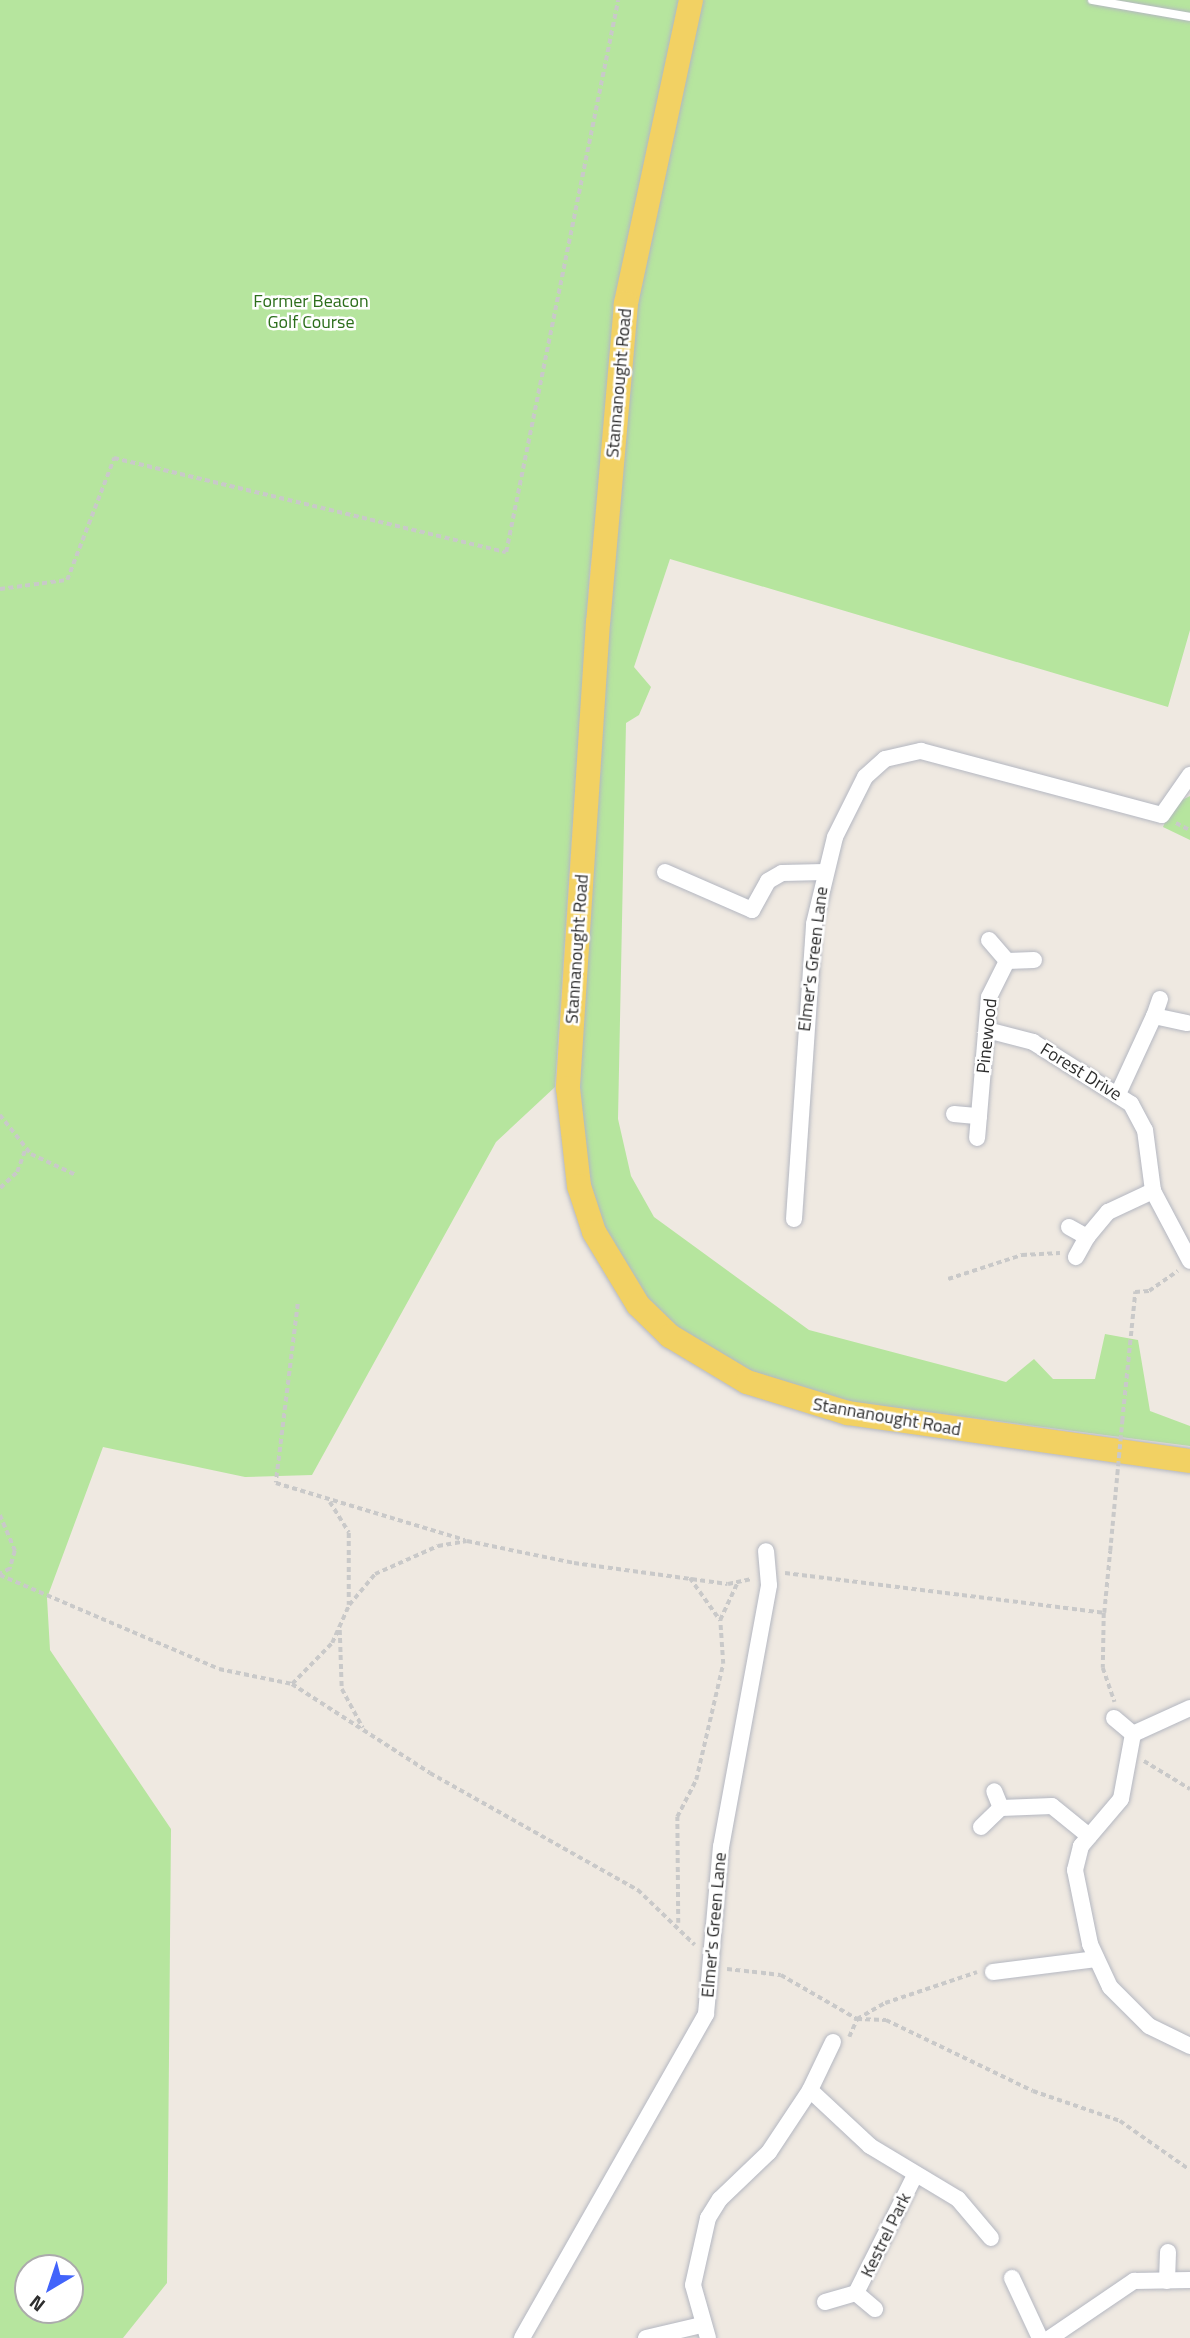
<!DOCTYPE html>
<html>
<head>
<meta charset="utf-8">
<style>
  body { margin:0 }
  #map { position:relative; width:1190px; height:2338px; overflow:hidden; background:#efe9e1; font-family:"Titillium Web",sans-serif }
  div>[style] { position:absolute }
  .green>* { inset:0; background:#b6e59e }
  .path>* { height:3.5px; margin-top:-1.75px; transform-origin:0; background:repeating-linear-gradient(90deg,#c9c9c9 0 5px,transparent 0 8.5px) }
  .roads { filter:drop-shadow(0 0 2px #b4b7c1) drop-shadow(0 0 2px #b4b7c1) }
  .service>* { height:8px; margin:-4px; padding:0 4px; transform-origin:4px; border-radius:4px; background:#fff }
  .minor>* { height:16px; margin:-8px; padding:0 8px; transform-origin:8px; border-radius:8px; background:#fff }
  .primary>* { height:24px; margin:-12px; padding:0 12px; transform-origin:12px; border-radius:12px; background:#f2d163 }
  .path-bridge>* { height:3.5px; margin-top:-1.75px; transform-origin:0; background:repeating-linear-gradient(90deg,#c9c9c9 0 5px,transparent 0 8.5px) }
  span { translate:-50% -50%; white-space:nowrap; text-align:center; line-height:1.15; -webkit-text-stroke:5px #fff; paint-order:stroke }
  .park-label { font-size:18px; color:#2c6e1b }
  .street-label { font-size:18px; color:#2e2e2e }
  .north { position:absolute; left:14px; top:2254px; width:70px; height:70px; box-sizing:border-box; background:#fff; border:2px solid #ababab; border-radius:50%; rotate:219deg; font-size:19px; font-weight:700; line-height:28px; text-align:center; color:#2e2e2e }
  .north::after { content:''; display:block; margin:auto; width:24px; height:32px; background:#4264fb; clip-path:polygon(50% 0,100% 100%,50% 72%,0 100%) }
</style>
</head>
<body>
<div id="map">
  <div class="green">
    <i style="clip-path:polygon(evenodd,0 0,1190px 0,1190px 630px,1168px 707px,670px 559px,634px 667px,651px 687px,639px 715px,626px 723px,618px 1119px,631px 1176px,654px 1217px,809px 1330px,1006px 1382px,1034px 1359px,1053px 1379px,1095px 1379px,1105px 1334px,1138px 1340px,1150px 1411px,1190px 1426px,1190px 1446px,834px 1400px,758px 1378px,662px 1317px,599px 1236px,574px 1123px,625px 314px,590px 570px,555px 1087px,496px 1142px,312px 1475px,245px 1477px,103px 1447px,47px 1598px,50px 1650px,171px 1829px,167px 2283px,123px 2338px,0 2338px,0 0,28px 2268px,70px 2268px,70px 2310px,28px 2310px,28px 2268px)"></i>
    <i style="clip-path:polygon(1190px 796px,1190px 840px,1163px 827px,1172px 805px)"></i>
  </div>
  <div class="path">
    <i style="left:0;top:589px;width:68px;rotate:-7.7deg"></i>
    <i style="left:67px;top:580px;width:131px;rotate:-68.9deg"></i>
    <i style="left:114px;top:458px;width:403px;rotate:13.5deg"></i>
    <i style="left:506px;top:552px;width:563px;rotate:-78.53deg"></i>
    <i style="left:1176px;top:823px;width:16px;rotate:27deg"></i>
    <i style="left:0;top:1115px;width:50px;rotate:51.5deg"></i>
    <i style="left:31px;top:1154px;width:50px;rotate:25deg"></i>
    <i style="left:0;top:1188px;width:23px;rotate:-43deg"></i>
    <i style="left:17px;top:1172px;width:23px;rotate:-70deg"></i>
    <i style="left:948px;top:1279px;width:78px;rotate:-18deg"></i>
    <i style="left:1022px;top:1255px;width:38px;rotate:-3deg"></i>
    <i style="left:298px;top:1304px;width:180px;rotate:97deg"></i>
    <i style="left:276px;top:1483px;width:197px;rotate:16.8deg"></i>
    <i style="left:1122px;top:1421px;width:130px;rotate:-84.2deg"></i>
    <i style="left:1135px;top:1292px;width:14px;rotate:-4deg"></i>
    <i style="left:1149px;top:1291px;width:35px;rotate:-35deg"></i>
    <i style="left:330px;top:1502px;width:36px;rotate:58deg"></i>
    <i style="left:349px;top:1533px;width:72px;rotate:90deg"></i>
    <i style="left:0;top:1515px;width:39px;rotate:67deg"></i>
    <i style="left:15px;top:1551px;width:19px;rotate:106deg"></i>
    <i style="left:10px;top:1569px;width:11px;rotate:153deg"></i>
    <i style="left:785px;top:1573px;width:321px;rotate:7.1deg"></i>
    <i style="left:1104px;top:1613px;width:55px;rotate:91deg"></i>
    <i style="left:1103px;top:1668px;width:36px;rotate:71deg"></i>
    <i style="left:0;top:1575px;width:238px;rotate:23.2deg"></i>
    <i style="left:219px;top:1669px;width:75px;rotate:11.6deg"></i>
    <i style="left:292px;top:1684px;width:164px;rotate:32.8deg"></i>
    <i style="left:430px;top:1773px;width:239px;rotate:29.4deg"></i>
    <i style="left:638px;top:1890px;width:79px;rotate:44deg"></i>
    <i style="left:690px;top:1578px;width:52px;rotate:54.5deg"></i>
    <i style="left:1104px;top:1613px;width:62px;rotate:-84.5deg"></i>
    <i style="left:340px;top:1630px;width:59px;rotate:88.1deg"></i>
    <i style="left:342px;top:1689px;width:44px;rotate:61.7deg"></i>
    <i style="left:292px;top:1684px;width:57px;rotate:-45.7deg"></i>
    <i style="left:332px;top:1643px;width:42px;rotate:-65.9deg"></i>
    <i style="left:349px;top:1605px;width:40px;rotate:-50deg"></i>
    <i style="left:375px;top:1574px;width:69px;rotate:-24deg"></i>
    <i style="left:438px;top:1546px;width:29px;rotate:-10deg"></i>
    <i style="left:467px;top:1541px;width:109px;rotate:11.6deg"></i>
    <i style="left:574px;top:1563px;width:155px;rotate:7.8deg"></i>
    <i style="left:728px;top:1584px;width:24px;rotate:-12deg"></i>
    <i style="left:1144px;top:1761px;width:54px;rotate:31.3deg"></i>
    <i style="left:678px;top:1923px;width:106px;rotate:-90.5deg"></i>
    <i style="left:677px;top:1817px;width:42px;rotate:-62.8deg"></i>
    <i style="left:696px;top:1780px;width:119px;rotate:-76.9deg"></i>
    <i style="left:723px;top:1664px;width:44px;rotate:-93.9deg"></i>
    <i style="left:720px;top:1620px;width:40px;rotate:-65deg"></i>
    <i style="left:727px;top:1969px;width:54px;rotate:6.3deg"></i>
    <i style="left:781px;top:1975px;width:88px;rotate:30.1deg"></i>
    <i style="left:857px;top:2019px;width:29px;rotate:2deg"></i>
    <i style="left:886px;top:2020px;width:163px;rotate:25.8deg"></i>
    <i style="left:1033px;top:2091px;width:92px;rotate:19deg"></i>
    <i style="left:1120px;top:2121px;width:85px;rotate:35deg"></i>
    <i style="left:849px;top:2037px;width:20px;rotate:-66deg"></i>
    <i style="left:857px;top:2019px;width:32px;rotate:-30deg"></i>
    <i style="left:885px;top:2003px;width:97px;rotate:-18.6deg"></i>
  </div>
  <div class="roads">
    <div class="service">
      <i style="left:1092px;top:0;width:99px;rotate:9.8deg"></i>
    </div>
    <div class="minor">
      <i style="left:665px;top:872px;width:95px;rotate:23.6deg"></i>
      <i style="left:752px;top:910px;width:33px;rotate:-61deg"></i>
      <i style="left:768px;top:881px;width:16px;rotate:-30deg"></i>
      <i style="left:782px;top:873px;width:42px;rotate:-1.4deg"></i>
      <i style="left:989px;top:940px;width:28px;rotate:49deg"></i>
      <i style="left:1007px;top:961px;width:27px;rotate:-2deg"></i>
      <i style="left:1160px;top:999px;width:18px;rotate:109deg"></i>
      <i style="left:1154px;top:1016px;width:34px;rotate:12deg"></i>
      <i style="left:987px;top:1030px;width:48px;rotate:14.6deg"></i>
      <i style="left:1033px;top:1042px;width:116px;rotate:32.3deg"></i>
      <i style="left:1131px;top:1104px;width:30px;rotate:62deg"></i>
      <i style="left:1145px;top:1130px;width:62px;rotate:82.5deg"></i>
      <i style="left:1153px;top:1191px;width:79px;rotate:62.1deg"></i>
      <i style="left:1118px;top:1094px;width:86px;rotate:-65.2deg"></i>
      <i style="left:954px;top:1114px;width:25px;rotate:5deg"></i>
      <i style="left:979px;top:1116px;width:22px;rotate:95deg"></i>
      <i style="left:979px;top:1116px;width:119px;rotate:-85.2deg"></i>
      <i style="left:989px;top:997px;width:40px;rotate:-63.4deg"></i>
      <i style="left:794px;top:1219px;width:296px;rotate:-86.1deg"></i>
      <i style="left:814px;top:924px;width:89px;rotate:-76.4deg"></i>
      <i style="left:835px;top:837px;width:67px;rotate:-63.4deg"></i>
      <i style="left:865px;top:777px;width:27px;rotate:-42deg"></i>
      <i style="left:885px;top:759px;width:37px;rotate:-13deg"></i>
      <i style="left:921px;top:751px;width:249px;rotate:14.9deg"></i>
      <i style="left:1162px;top:815px;width:49px;rotate:-55deg"></i>
      <i style="left:1069px;top:1227px;width:21px;rotate:29deg"></i>
      <i style="left:1087px;top:1237px;width:23px;rotate:119deg"></i>
      <i style="left:1087px;top:1237px;width:33px;rotate:-50deg"></i>
      <i style="left:1108px;top:1212px;width:50px;rotate:-25deg"></i>
      <i style="left:1190px;top:1708px;width:63px;rotate:155.5deg"></i>
      <i style="left:1133px;top:1734px;width:66px;rotate:100.5deg"></i>
      <i style="left:1121px;top:1799px;width:62px;rotate:130.4deg"></i>
      <i style="left:1081px;top:1846px;width:25px;rotate:104deg"></i>
      <i style="left:1075px;top:1870px;width:76px;rotate:78.5deg"></i>
      <i style="left:1090px;top:1944px;width:47px;rotate:65.1deg"></i>
      <i style="left:1110px;top:1987px;width:55px;rotate:45deg"></i>
      <i style="left:1149px;top:2026px;width:46px;rotate:26deg"></i>
      <i style="left:1114px;top:1718px;width:25px;rotate:40deg"></i>
      <i style="left:1001px;top:1808px;width:51px;rotate:-2.2deg"></i>
      <i style="left:1052px;top:1806px;width:48px;rotate:39deg"></i>
      <i style="left:981px;top:1827px;width:28px;rotate:-44deg"></i>
      <i style="left:1001px;top:1808px;width:18px;rotate:-112deg"></i>
      <i style="left:993px;top:1972px;width:104px;rotate:-7.2deg"></i>
      <i style="left:833px;top:2042px;width:53px;rotate:115.6deg"></i>
      <i style="left:810px;top:2090px;width:82px;rotate:43deg"></i>
      <i style="left:870px;top:2146px;width:103px;rotate:31.1deg"></i>
      <i style="left:958px;top:2199px;width:51px;rotate:49.8deg"></i>
      <i style="left:1012px;top:2278px;width:66px;rotate:65deg"></i>
      <i style="left:1167px;top:2281px;width:29px;rotate:-88deg"></i>
      <i style="left:856px;top:2293px;width:132px;rotate:-63.4deg"></i>
      <i style="left:825px;top:2302px;width:32px;rotate:-16deg"></i>
      <i style="left:856px;top:2293px;width:25px;rotate:40deg"></i>
      <i style="left:522px;top:2338px;width:373px;rotate:-60.4deg"></i>
      <i style="left:706px;top:2014px;width:168px;rotate:-84.9deg"></i>
      <i style="left:721px;top:1847px;width:266px;rotate:-79.6deg"></i>
      <i style="left:769px;top:1585px;width:34px;rotate:-95deg"></i>
      <i style="left:646px;top:2338px;width:57px;rotate:-13.1deg"></i>
      <i style="left:708px;top:2338px;width:55px;rotate:-105.8deg"></i>
      <i style="left:693px;top:2285px;width:69px;rotate:-77.4deg"></i>
      <i style="left:708px;top:2218px;width:22px;rotate:-58deg"></i>
      <i style="left:720px;top:2199px;width:68px;rotate:-43.8deg"></i>
      <i style="left:769px;top:2152px;width:74px;rotate:-56.5deg"></i>
      <i style="left:1050px;top:2338px;width:102px;rotate:-34.2deg"></i>
      <i style="left:1134px;top:2281px;width:56px;rotate:-1deg"></i>
    </div>
    <div class="primary">
      <i style="left:691px;top:0;width:311px;rotate:102.1deg"></i>
      <i style="left:626px;top:304px;width:319px;rotate:95deg"></i>
      <i style="left:598px;top:622px;width:467px;rotate:93.7deg"></i>
      <i style="left:568px;top:1088px;width:99px;rotate:83.6deg"></i>
      <i style="left:579px;top:1186px;width:48px;rotate:71.9deg"></i>
      <i style="left:594px;top:1232px;width:85px;rotate:58.9deg"></i>
      <i style="left:638px;top:1305px;width:45px;rotate:44.1deg"></i>
      <i style="left:670px;top:1336px;width:90px;rotate:30.9deg"></i>
      <i style="left:747px;top:1382px;width:106px;rotate:17.1deg"></i>
      <i style="left:848px;top:1413px;width:345px;rotate:8deg"></i>
    </div>
  </div>
  <div class="path-bridge">
    <i style="left:1110px;top:1551px;width:131px;rotate:-84.7deg"></i>
  </div>
  <div class="park-label">
    <span style="left:311px;top:312px">Former Beacon<br>Golf Course</span>
  </div>
  <div class="street-label">
    <span style="left:619px;top:383px;rotate:-85deg">Stannanought Road</span>
    <span style="left:577px;top:949px;rotate:-86deg">Stannanought Road</span>
    <span style="left:813px;top:959px;rotate:-83deg">Elmer's Green Lane</span>
    <span style="left:987px;top:1036px;rotate:-84deg">Pinewood</span>
    <span style="left:1081px;top:1072px;rotate:32deg">Forest Drive</span>
    <span style="left:887px;top:1417px;rotate:10deg">Stannanought Road</span>
    <span style="left:714px;top:1925px;rotate:-85deg">Elmer's Green Lane</span>
    <span style="left:886px;top:2235px;rotate:-64deg">Kestrel Park</span>
  </div>
  <div class="north">N</div>
</div>
</body>
</html>
